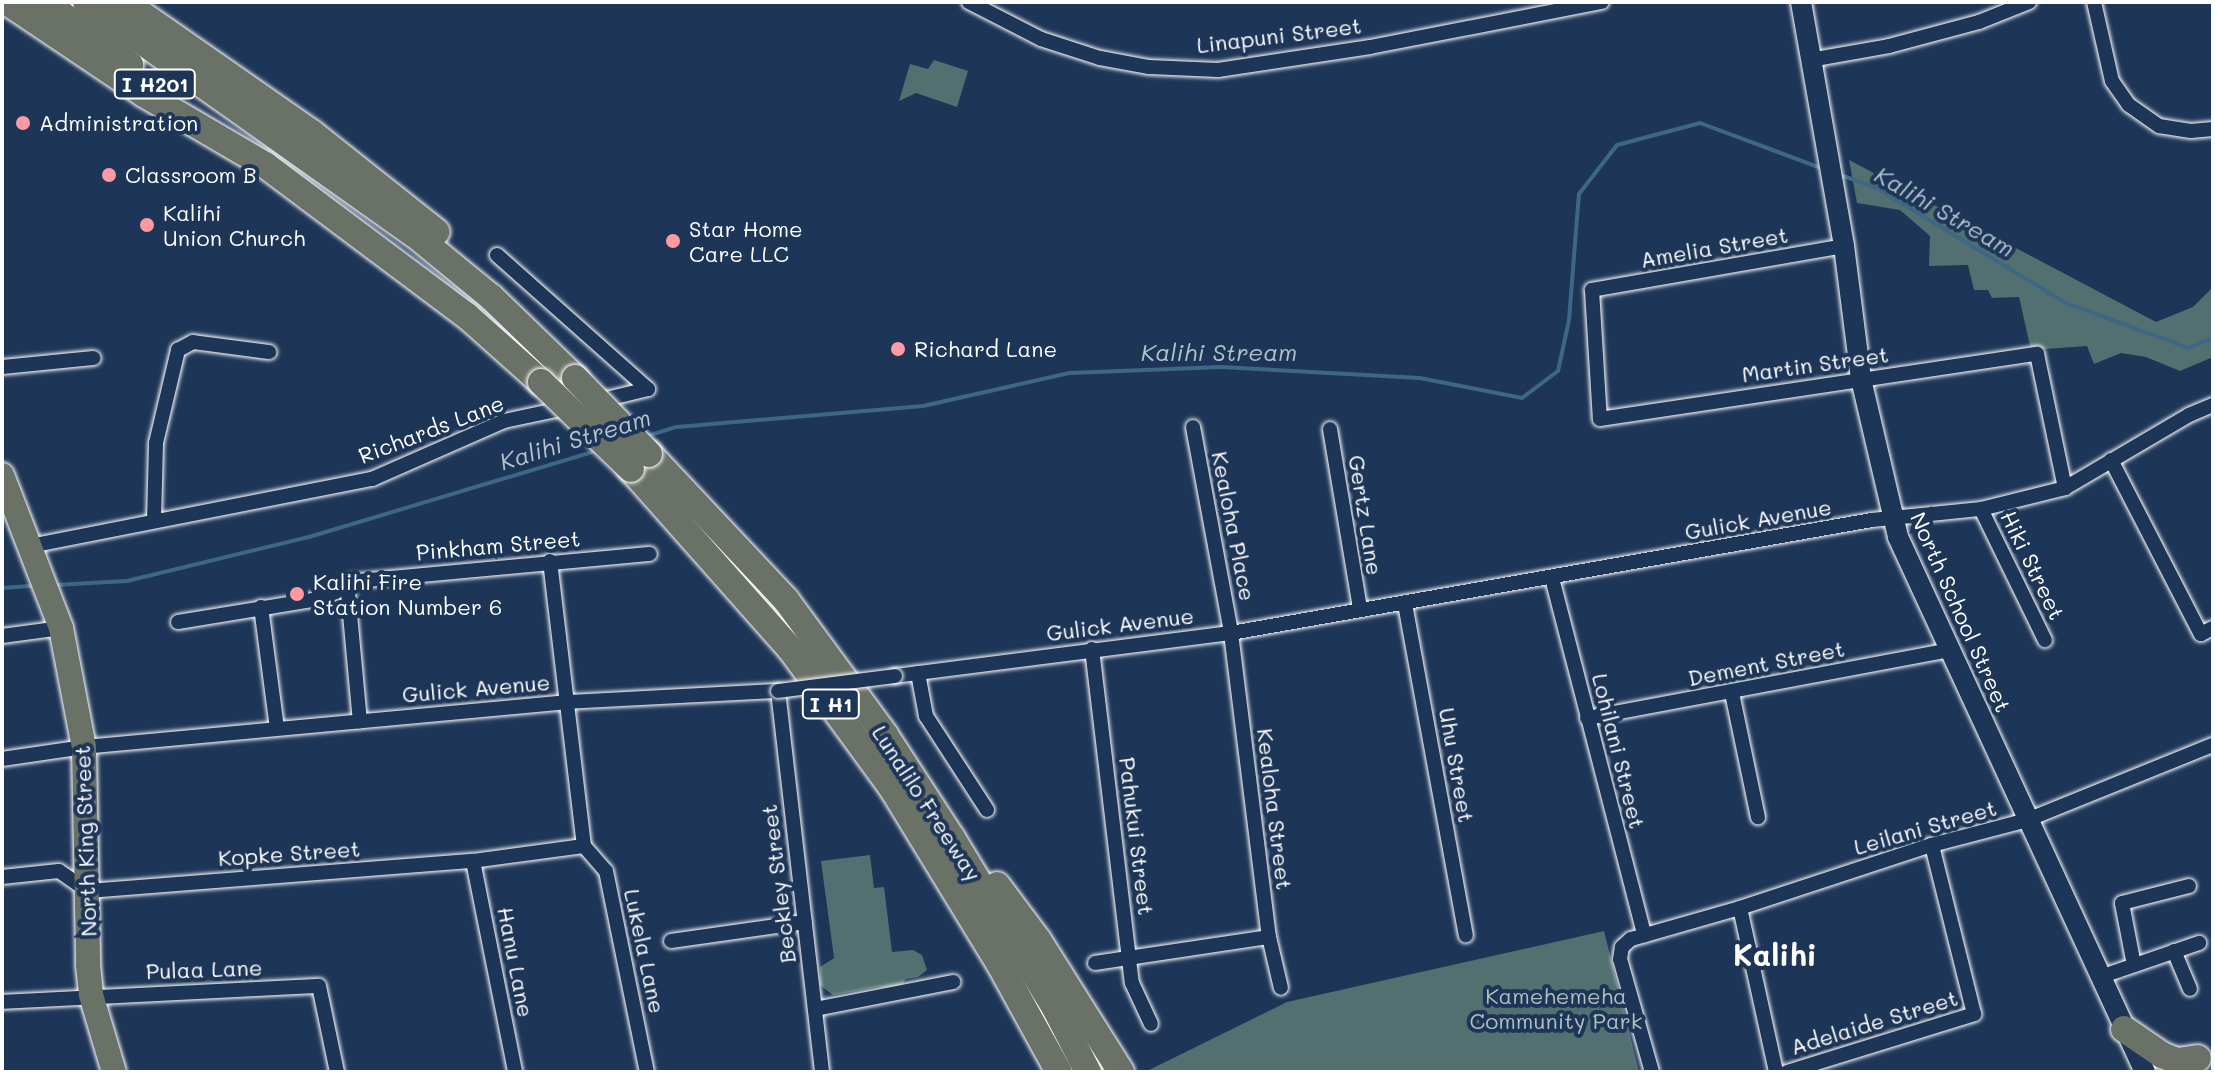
<!DOCTYPE html>
<html>
<head>
<meta charset="utf-8">
<style>
  body { margin:0 }
  #map { position:relative; width:2215px; height:1074px; overflow:hidden; background:#1d3557; font-family:Mali,sans-serif }
  div>[style] { position:absolute }
  .green>* { inset:0; background:#527070 }
  .stream>* { height:4px; margin:-2px; padding:0 2px; transform-origin:2px; border-radius:2px; background:#3e6785 }
  .roads { filter:drop-shadow(0 0 2px #fff) drop-shadow(0 0 2px #fff) }
  .street>* { height:14px; margin:-7px; padding:0 7px; transform-origin:7px; border-radius:7px; background:#1d3557 }
  .secondary>* { height:20px; margin:-10px; padding:0 10px; transform-origin:10px; border-radius:10px; background:#1d3557 }
  .primary>* { height:24px; margin:-12px; padding:0 12px; transform-origin:12px; border-radius:12px; background:#6a7166 }
  .highway>* { height:26px; margin:-13px; padding:0 13px; transform-origin:13px; border-radius:13px; background:#6a7166 }
  .bridges { filter:drop-shadow(0 0 2px #fff) drop-shadow(0 0 2px #fff) }
  .street-bridge>* { height:14px; margin:-7px; padding:0 7px; transform-origin:7px; border-radius:7px; background:#1d3557 }
  .highway-bridge>* { height:26px; margin:-13px; padding:0 13px; transform-origin:13px; border-radius:13px; background:#6a7166 }
  .dots>* { width:22px; height:22px; translate:-50% -50%; box-sizing:border-box; border:4px solid #1d3557; border-radius:50% }
  span { translate:-50% -50%; white-space:nowrap; text-align:center; line-height:1.15; -webkit-text-stroke:8px #1d3557; paint-order:stroke }
  .shield-label span { padding:2px 6px; background:#1d3557; border:2px solid; border-radius:6px; -webkit-text-stroke-width:0 }
  .shield-label { font-size:20px; color:#fff; font-weight:700 }
  .street-label { font-size:22px; color:#fff }
  .poi-label { font-size:22px; color:#fff }
  .left { translate:0 -50%; text-align:left }
  .park-label { font-size:22px; color:#b1bfbf }
  .water-label { font-size:24px; color:#b2c2ce; font-style:italic }
  .district-label { font-size:30px; color:#fff; font-weight:700 }
  .frame { position:absolute; inset:0; border:4px solid #fff; pointer-events:none }
</style>
</head>
<body>
<div id="map">
  <div class="green">
    <i style="clip-path:polygon(934px 60px,968px 71px,957px 107px,916px 93px,899px 101px,910px 64px,928px 69px)"></i>
    <i style="clip-path:polygon(1849px 160px,2156px 322px,2193px 307px,2213px 287px,2213px 357px,2180px 371px,2146px 357px,2121px 353px,2094px 364px,2087px 346px,2031px 350px,2019px 297px,1992px 298px,1988px 290px,1974px 290px,1968px 265px,1929px 266px,1930px 236px,1900px 210px,1857px 203px)"></i>
    <i style="clip-path:polygon(870px 855px,874px 888px,884px 887px,892px 952px,913px 950px,922px 955px,927px 970px,918px 977px,906px 979px,900px 988px,878px 987px,833px 995px,820px 985px,820px 967px,834px 958px,821px 861px)"></i>
    <i style="clip-path:polygon(1604px 931px,1639px 1072px,1145px 1072px,1287px 1002px)"></i>
  </div>
  <div class="stream">
    <i style="left:1840px;top:175px;width:37px;rotate:19deg"></i>
    <i style="left:1875px;top:187px;width:223px;rotate:31.3deg"></i>
    <i style="left:2066px;top:303px;width:131px;rotate:20.1deg"></i>
    <i style="left:2189px;top:348px;width:26px;rotate:-23deg"></i>
    <i style="left:647px;top:436px;width:31px;rotate:-17deg"></i>
    <i style="left:677px;top:427px;width:247px;rotate:-4.9deg"></i>
    <i style="left:923px;top:406px;width:151px;rotate:-12.7deg"></i>
    <i style="left:1070px;top:373px;width:151px;rotate:-2.3deg"></i>
    <i style="left:1221px;top:367px;width:199px;rotate:3.2deg"></i>
    <i style="left:1420px;top:378px;width:104px;rotate:11.1deg"></i>
    <i style="left:1522px;top:398px;width:45px;rotate:-36.9deg"></i>
    <i style="left:1558px;top:371px;width:52px;rotate:-77.8deg"></i>
    <i style="left:1569px;top:320px;width:126px;rotate:-85.5deg"></i>
    <i style="left:1579px;top:194px;width:62px;rotate:-52.2deg"></i>
    <i style="left:1617px;top:145px;width:86px;rotate:-14.8deg"></i>
    <i style="left:1700px;top:123px;width:132px;rotate:20.4deg"></i>
    <i style="left:55px;top:585px;width:72px;rotate:-3.2deg"></i>
    <i style="left:127px;top:581px;width:187px;rotate:-13.6deg"></i>
    <i style="left:309px;top:537px;width:300px;rotate:-16.7deg"></i>
    <i style="left:2px;top:588px;width:32px;rotate:-4deg"></i>
  </div>
  <div class="roads">
    <div class="street">
      <i style="left:969px;top:2px;width:81px;rotate:27.2deg"></i>
      <i style="left:1041px;top:39px;width:62px;rotate:17.9deg"></i>
      <i style="left:1100px;top:58px;width:50px;rotate:10.4deg"></i>
      <i style="left:1149px;top:67px;width:69px;rotate:2.5deg"></i>
      <i style="left:1218px;top:70px;width:154px;rotate:-8.6deg"></i>
      <i style="left:1370px;top:47px;width:236px;rotate:-11deg"></i>
      <i style="left:2094px;top:2px;width:81px;rotate:77.2deg"></i>
      <i style="left:2112px;top:81px;width:29px;rotate:55deg"></i>
      <i style="left:2129px;top:105px;width:37px;rotate:35deg"></i>
      <i style="left:2159px;top:126px;width:32px;rotate:9deg"></i>
      <i style="left:2191px;top:131px;width:22px;rotate:-5deg"></i>
      <i style="left:1810px;top:60px;width:80px;rotate:-10deg"></i>
      <i style="left:1889px;top:46px;width:93px;rotate:-14.9deg"></i>
      <i style="left:1979px;top:22px;width:54px;rotate:-21.8deg"></i>
      <i style="left:1844px;top:246px;width:256px;rotate:170.1deg"></i>
      <i style="left:1592px;top:290px;width:129px;rotate:86.5deg"></i>
      <i style="left:1600px;top:419px;width:442px;rotate:-8.5deg"></i>
      <i style="left:2037px;top:354px;width:137px;rotate:78.2deg"></i>
      <i style="left:497px;top:255px;width:202px;rotate:41.6deg"></i>
      <i style="left:648px;top:389px;width:56px;rotate:166.5deg"></i>
      <i style="left:2px;top:367px;width:92px;rotate:-5.6deg"></i>
      <i style="left:1193px;top:427px;width:209px;rotate:79.5deg"></i>
      <i style="left:1231px;top:633px;width:306px;rotate:82.9deg"></i>
      <i style="left:1269px;top:937px;width:52px;rotate:76.8deg"></i>
      <i style="left:1330px;top:429px;width:181px;rotate:80.5deg"></i>
      <i style="left:2111px;top:460px;width:196px;rotate:62.7deg"></i>
      <i style="left:2201px;top:634px;width:13px;rotate:-27deg"></i>
      <i style="left:1981px;top:509px;width:146px;rotate:64deg"></i>
      <i style="left:154px;top:521px;width:78px;rotate:-88.5deg"></i>
      <i style="left:156px;top:443px;width:96px;rotate:-76.7deg"></i>
      <i style="left:178px;top:350px;width:17px;rotate:-28deg"></i>
      <i style="left:193px;top:342px;width:77px;rotate:7.5deg"></i>
      <i style="left:30px;top:546px;width:349px;rotate:-11.1deg"></i>
      <i style="left:372px;top:479px;width:144px;rotate:-23.7deg"></i>
      <i style="left:504px;top:421px;width:67px;rotate:-12deg"></i>
      <i style="left:550px;top:561px;width:287px;rotate:83.2deg"></i>
      <i style="left:1552px;top:578px;width:369px;rotate:75.5deg"></i>
      <i style="left:347px;top:582px;width:140px;rotate:84.7deg"></i>
      <i style="left:1405px;top:604px;width:337px;rotate:79.6deg"></i>
      <i style="left:261px;top:607px;width:122px;rotate:82.5deg"></i>
      <i style="left:178px;top:622px;width:137px;rotate:-9.3deg"></i>
      <i style="left:313px;top:600px;width:24px;rotate:-19deg"></i>
      <i style="left:336px;top:592px;width:15px;rotate:-42deg"></i>
      <i style="left:347px;top:582px;width:304px;rotate:-5.3deg"></i>
      <i style="left:2px;top:636px;width:60px;rotate:-7.7deg"></i>
      <i style="left:1092px;top:649px;width:336px;rotate:83.2deg"></i>
      <i style="left:1132px;top:983px;width:45px;rotate:65.1deg"></i>
      <i style="left:918px;top:673px;width:44px;rotate:79.5deg"></i>
      <i style="left:926px;top:716px;width:112px;rotate:57deg"></i>
      <i style="left:895px;top:676px;width:339px;rotate:-7.3deg"></i>
      <i style="left:1231px;top:633px;width:651px;rotate:-10deg"></i>
      <i style="left:1872px;top:520px;width:110px;rotate:-5.8deg"></i>
      <i style="left:1981px;top:509px;width:87px;rotate:-14deg"></i>
      <i style="left:2065px;top:488px;width:144px;rotate:-30.5deg"></i>
      <i style="left:2189px;top:415px;width:26px;rotate:-23deg"></i>
      <i style="left:1732px;top:693px;width:127px;rotate:78.2deg"></i>
      <i style="left:1587px;top:718px;width:371px;rotate:-10.6deg"></i>
      <i style="left:2px;top:759px;width:83px;rotate:-8.3deg"></i>
      <i style="left:84px;top:747px;width:485px;rotate:-5.3deg"></i>
      <i style="left:567px;top:702px;width:211px;rotate:-3deg"></i>
      <i style="left:778px;top:691px;width:384px;rotate:83.4deg"></i>
      <i style="left:584px;top:846px;width:33px;rotate:49deg"></i>
      <i style="left:606px;top:871px;width:205px;rotate:78.5deg"></i>
      <i style="left:473px;top:861px;width:215px;rotate:78.7deg"></i>
      <i style="left:2px;top:877px;width:57px;rotate:-6deg"></i>
      <i style="left:59px;top:871px;width:35px;rotate:35deg"></i>
      <i style="left:88px;top:891px;width:386px;rotate:-4.5deg"></i>
      <i style="left:473px;top:861px;width:112px;rotate:-7.7deg"></i>
      <i style="left:1740px;top:908px;width:168px;rotate:77.6deg"></i>
      <i style="left:671px;top:941px;width:135px;rotate:-8.1deg"></i>
      <i style="left:2174px;top:951px;width:41px;rotate:67.2deg"></i>
      <i style="left:1095px;top:963px;width:176px;rotate:-8.5deg"></i>
      <i style="left:2134px;top:965px;width:63px;rotate:-101deg"></i>
      <i style="left:2122px;top:903px;width:69px;rotate:-14.2deg"></i>
      <i style="left:2100px;top:977px;width:105px;rotate:-19deg"></i>
      <i style="left:2px;top:1002px;width:317px;rotate:-2.9deg"></i>
      <i style="left:319px;top:986px;width:88px;rotate:78.2deg"></i>
      <i style="left:815px;top:1009px;width:141px;rotate:-11.1deg"></i>
      <i style="left:1652px;top:1072px;width:117px;rotate:-105.8deg"></i>
      <i style="left:1620px;top:959px;width:12px;rotate:-81deg"></i>
      <i style="left:1622px;top:947px;width:12px;rotate:-42deg"></i>
      <i style="left:1631px;top:939px;width:113px;rotate:-15.9deg"></i>
      <i style="left:1740px;top:908px;width:202px;rotate:-18.2deg"></i>
      <i style="left:1932px;top:845px;width:98px;rotate:-14.7deg"></i>
      <i style="left:2027px;top:820px;width:201px;rotate:-22deg"></i>
      <i style="left:1787px;top:1072px;width:196px;rotate:-17.2deg"></i>
      <i style="left:1974px;top:1014px;width:174px;rotate:-104deg"></i>
    </div>
    <div class="secondary">
      <i style="left:1801px;top:2px;width:248px;rotate:80deg"></i>
      <i style="left:1844px;top:246px;width:134px;rotate:82.7deg"></i>
      <i style="left:1861px;top:379px;width:162px;rotate:76.8deg"></i>
      <i style="left:1898px;top:537px;width:589px;rotate:65.22deg"></i>
    </div>
    <div class="primary">
      <i style="left:2px;top:475px;width:164px;rotate:68.9deg"></i>
      <i style="left:61px;top:628px;width:121px;rotate:79.1deg"></i>
      <i style="left:84px;top:747px;width:218px;rotate:88.9deg"></i>
      <i style="left:88px;top:965px;width:30px;rotate:84deg"></i>
      <i style="left:91px;top:995px;width:80px;rotate:73.4deg"></i>
    </div>
    <div class="highway">
      <i style="left:7px;top:2px;width:165px;rotate:33.9deg"></i>
      <i style="left:144px;top:94px;width:140px;rotate:30.4deg"></i>
      <i style="left:265px;top:165px;width:252px;rotate:36.8deg"></i>
      <i style="left:467px;top:316px;width:99px;rotate:41.7deg"></i>
      <i style="left:45px;top:2px;width:106px;rotate:36.5deg"></i>
      <i style="left:86px;top:2px;width:402px;rotate:35.3deg"></i>
      <i style="left:414px;top:234px;width:99px;rotate:39.3deg"></i>
      <i style="left:491px;top:297px;width:117px;rotate:44deg"></i>
      <i style="left:124px;top:2px;width:229px;rotate:34.9deg"></i>
      <i style="left:312px;top:133px;width:159px;rotate:38.4deg"></i>
      <i style="left:649px;top:454px;width:200px;rotate:46.8deg"></i>
      <i style="left:786px;top:600px;width:167px;rotate:53.7deg"></i>
      <i style="left:885px;top:735px;width:123px;rotate:57deg"></i>
      <i style="left:952px;top:838px;width:201px;rotate:58.8deg"></i>
      <i style="left:1056px;top:1010px;width:70px;rotate:62.7deg"></i>
      <i style="left:631px;top:469px;width:243px;rotate:48.5deg"></i>
      <i style="left:792px;top:651px;width:170px;rotate:53.9deg"></i>
      <i style="left:892px;top:788px;width:205px;rotate:58.6deg"></i>
      <i style="left:999px;top:963px;width:124px;rotate:61.2deg"></i>
      <i style="left:997px;top:885px;width:69px;rotate:53.3deg"></i>
      <i style="left:1038px;top:940px;width:156px;rotate:57.8deg"></i>
      <i style="left:2124px;top:1029px;width:46px;rotate:34.4deg"></i>
      <i style="left:2162px;top:1055px;width:16px;rotate:22deg"></i>
      <i style="left:2177px;top:1061px;width:21px;rotate:-8deg"></i>
    </div>
  </div>
  <div class="bridges">
    <div class="street-bridge">
      <i style="left:778px;top:691px;width:118px;rotate:-7.3deg"></i>
    </div>
    <div class="highway-bridge">
      <i style="left:575px;top:378px;width:106px;rotate:45.8deg"></i>
      <i style="left:541px;top:382px;width:125px;rotate:44deg"></i>
    </div>
  </div>
  <div class="dots">
    <i style="left:23px;top:123px;background:#ff9aa2"></i>
    <i style="left:109px;top:175px;background:#ff9aa2"></i>
    <i style="left:147px;top:225px;background:#ff9aa2"></i>
    <i style="left:673px;top:241px;background:#ff9aa2"></i>
    <i style="left:898px;top:349px;background:#ff9aa2"></i>
    <i style="left:297px;top:594px;background:#ff9aa2"></i>
  </div>
  <div class="shield-label">
    <span style="left:155px;top:84px">I H201</span>
    <span style="left:831px;top:704px">I H1</span>
  </div>
  <div class="street-label">
    <span style="left:1279px;top:35px;rotate:-7deg">Linapuni Street</span>
    <span style="left:1714px;top:247px;rotate:-10deg">Amelia Street</span>
    <span style="left:1815px;top:364px;rotate:-8deg">Martin Street</span>
    <span style="left:431px;top:429px;rotate:-21deg">Richards Lane</span>
    <span style="left:1366px;top:515px;rotate:81deg">Gertz Lane</span>
    <span style="left:1758px;top:519px;rotate:-10deg">Gulick Avenue</span>
    <span style="left:1234px;top:526px;rotate:79deg">Kealoha Place</span>
    <span style="left:498px;top:545px;rotate:-5deg">Pinkham Street</span>
    <span style="left:2033px;top:565px;rotate:64deg">Hiki Street</span>
    <span style="left:1961px;top:612px;rotate:66deg">North School Street</span>
    <span style="left:1120px;top:624px;rotate:-7deg">Gulick Avenue</span>
    <span style="left:1766px;top:663px;rotate:-11deg">Dement Street</span>
    <span style="left:476px;top:688px;rotate:-5deg">Gulick Avenue</span>
    <span style="left:1619px;top:751px;rotate:76deg">Lohilani Street</span>
    <span style="left:1457px;top:765px;rotate:80deg">Uhu Street</span>
    <span style="left:927px;top:803px;rotate:57deg">Lunalilo Freeway</span>
    <span style="left:1275px;top:809px;rotate:83deg">Kealoha Street</span>
    <span style="left:1925px;top:827px;rotate:-16deg">Leilani Street</span>
    <span style="left:1137px;top:836px;rotate:83deg">Pahukui Street</span>
    <span style="left:85px;top:841px;rotate:-92deg">North King Street</span>
    <span style="left:289px;top:853px;rotate:-4deg">Kopke Street</span>
    <span style="left:778px;top:884px;rotate:-97deg">Beckley Street</span>
    <span style="left:645px;top:951px;rotate:78deg">Lukela Lane</span>
    <span style="left:516px;top:962px;rotate:79deg">Hanu Lane</span>
    <span style="left:204px;top:969px;rotate:-2deg">Pulaa Lane</span>
    <span style="left:1874px;top:1022px;rotate:-17deg">Adelaide Street</span>
  </div>
  <div class="poi-label">
    <span class="left" style="left:39px;top:123px">Administration</span>
    <span class="left" style="left:125px;top:175px">Classroom B</span>
    <span class="left" style="left:163px;top:225px">Kalihi<br>Union Church</span>
    <span class="left" style="left:689px;top:241px">Star Home<br>Care LLC</span>
    <span class="left" style="left:914px;top:349px">Richard Lane</span>
    <span class="left" style="left:313px;top:594px">Kalihi Fire<br>Station Number 6</span>
  </div>
  <div class="park-label">
    <span style="left:1556px;top:1008px">Kamehemeha<br>Community Park</span>
  </div>
  <div class="water-label">
    <span style="left:1945px;top:211px;rotate:30deg">Kalihi Stream</span>
    <span style="left:1219px;top:352px">Kalihi Stream</span>
    <span style="left:575px;top:439px;rotate:-17deg">Kalihi Stream</span>
  </div>
  <div class="district-label">
    <span style="left:1775px;top:954px">Kalihi</span>
  </div>
  <div class="frame"></div>
</div>
</body>
</html>
